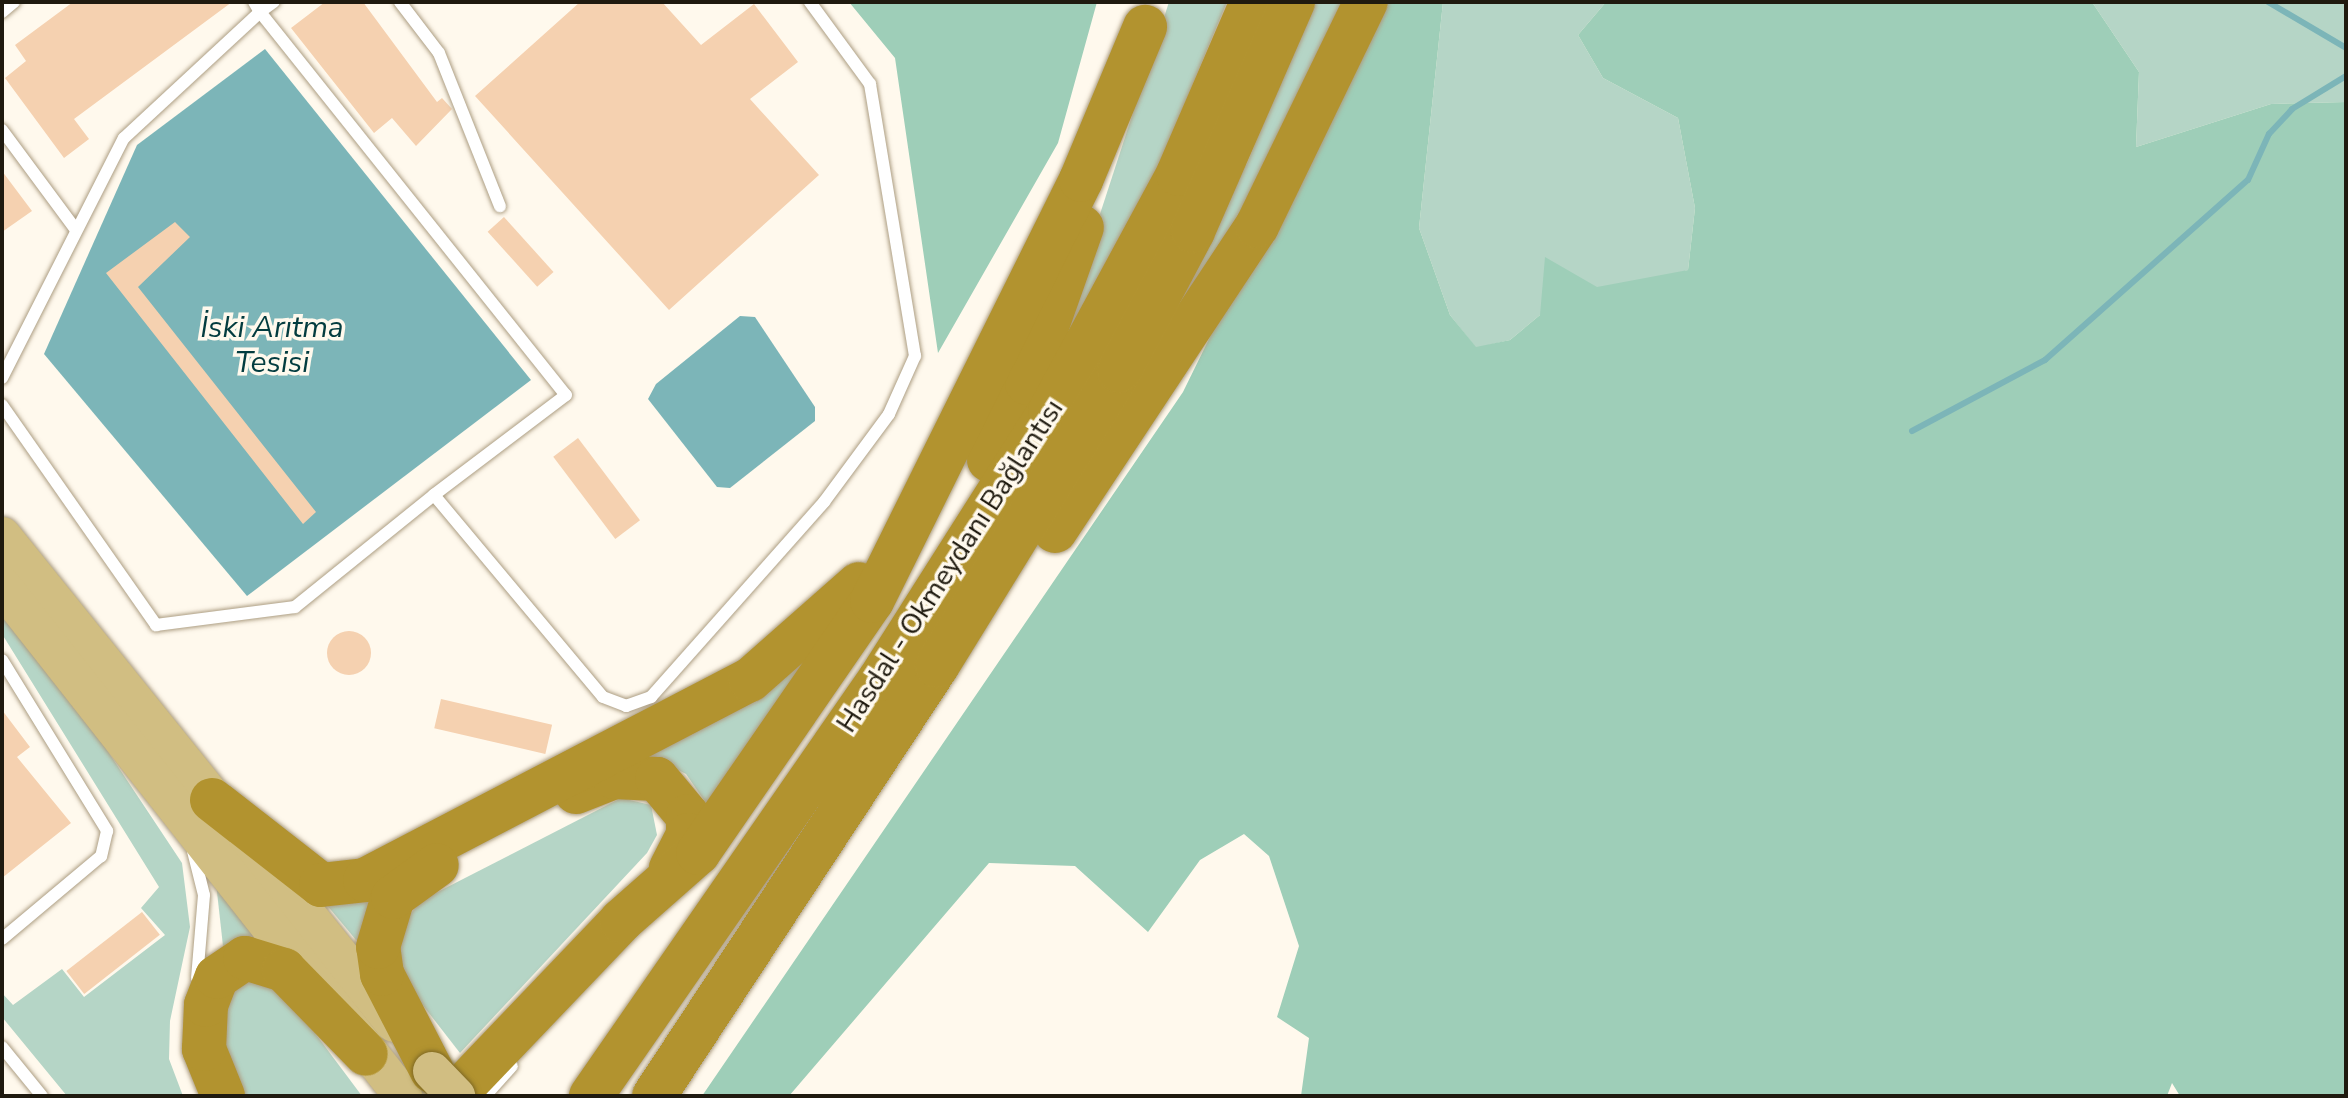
<!DOCTYPE html>
<html>
<head>
<meta charset="utf-8">
<style>
  body { margin:0 }
  #map { position:relative; width:2348px; height:1098px; overflow:hidden; background:#fff9ed; font-family:"Nunito Sans",sans-serif }
  div>[style] { position:absolute }
  .green>* { inset:0; background:#b5d5c6 }
  .forest>* { inset:0; background:#9eceb8 }
  .water>* { inset:0; background:#7cb5b8 }
  .stream>* { height:6px; margin:-3px; padding:0 3px; transform-origin:3px; border-radius:3px; background:#7cb5b8 }
  .building>* { inset:0; background:#f5d1b0; transform-origin:0 0 }
  .round { border-radius:50% }
  .roads { filter:drop-shadow(0 0 2px #ad9e83) drop-shadow(0 0 2px #ad9e83) }
  .service>* { height:12px; margin:-6px; padding:0 6px; transform-origin:6px; border-radius:6px; background:#fff }
  .primary>* { height:38px; margin:-19px; padding:0 19px; transform-origin:19px; border-radius:19px; background:#d1be82 }
  .motorway>* { height:44px; margin:-22px; padding:0 22px; transform-origin:22px; border-radius:22px; background:#b2932f }
  .bridges { filter:drop-shadow(0 0 2px #7f6924) drop-shadow(0 0 2px #7f6924) }
  .primary-bridge>* { height:38px; margin:-19px; padding:0 19px; transform-origin:19px; border-radius:19px; background:#d1be82 }
  span { translate:-50% -50%; white-space:nowrap; text-align:center; line-height:1.15; -webkit-text-stroke:7px #fff9ed; paint-order:stroke }
  .street-label { font-size:28px; color:#1f1a0f }
  .water-label { font-size:30px; color:#033c3f; font-style:italic }
  .frame { position:absolute; inset:0; border:4px solid #1f1a0f; pointer-events:none }
</style>
</head>
<body>
<div id="map">
  <div class="green">
    <i style="clip-path:polygon(1169px 2px,1227px 2px,1154px 177px,1047px 377px)"></i>
    <i style="clip-path:polygon(1314px 2px,1345px 2px,1268px 169px,1139px 381px,1248px 161px)"></i>
    <i style="clip-path:polygon(1443px 2px,1606px 2px,1578px 35px,1603px 78px,1678px 118px,1695px 208px,1688px 270px,1540px 315px,1510px 340px,1476px 348px,1450px 315px,1419px 228px)"></i>
    <i style="clip-path:polygon(2092px 2px,2346px 2px,2346px 102px,2271px 104px,2136px 147px,2139px 72px)"></i>
    <i style="clip-path:polygon(2px 615px,101px 741px,182px 863px,190px 927px,170px 1021px,169px 1059px,183px 1096px,67px 1096px,2px 1017px,2px 993px,13px 1005px,62px 969px,84px 997px,165px 935px,141px 908px,159px 887px,2px 634px)"></i>
    <i style="clip-path:polygon(820px 647px,708px 806px,686px 774px,647px 754px)"></i>
    <i style="clip-path:polygon(621px 798px,651px 805px,657px 835px,647px 853px,460px 1053px,404px 981px,398px 960px,407px 918px,422px 900px)"></i>
    <i style="clip-path:polygon(216px 883px,259px 937px,223px 946px)"></i>
    <i style="clip-path:polygon(383px 883px,363px 938px,356px 940px,321px 898px)"></i>
    <i style="clip-path:polygon(246px 979px,282px 989px,362px 1096px,244px 1096px,219px 1053px,231px 988px)"></i>
  </div>
  <div class="forest">
    <i style="clip-path:polygon(849px 2px,1097px 2px,1058px 143px,938px 353px,895px 58px)"></i>
    <i style="clip-path:polygon(1374px 2px,1443px 2px,1419px 228px,1450px 315px,1476px 347px,1510px 340px,1540px 315px,1545px 257px,1597px 287px,1688px 270px,1695px 208px,1678px 118px,1603px 78px,1578px 35px,1606px 2px,2092px 2px,2139px 72px,2136px 147px,2271px 104px,2346px 102px,2346px 1096px,2180px 1096px,2172px 1083px,2167px 1096px,1301px 1096px,1309px 1038px,1277px 1017px,1299px 946px,1269px 856px,1244px 834px,1200px 860px,1148px 932px,1075px 866px,989px 863px,789px 1096px,702px 1096px,1183px 392px)"></i>
  </div>
  <div class="water">
    <i style="clip-path:polygon(265px 49px,531px 380px,247px 596px,44px 354px,137px 145px)"></i>
    <i style="clip-path:polygon(740px 316px,755px 317px,815px 407px,815px 421px,730px 488px,717px 487px,648px 399px,656px 384px)"></i>
  </div>
  <div class="stream">
    <i style="left:2268px;top:2px;width:91px;rotate:30.5deg"></i>
    <i style="left:1912px;top:431px;width:151px;rotate:-28.1deg"></i>
    <i style="left:2045px;top:360px;width:271px;rotate:-41.6deg"></i>
    <i style="left:2248px;top:180px;width:51px;rotate:-65.5deg"></i>
    <i style="left:2269px;top:134px;width:34px;rotate:-47deg"></i>
    <i style="left:2292px;top:109px;width:63px;rotate:-31.4deg"></i>
  </div>
  <div class="building">
    <i style="clip-path:polygon(73px 2px,232px 2px,74px 119px,89px 139px,64px 158px,5px 78px,26px 61px,15px 45px)"></i>
    <i style="clip-path:polygon(325px 2px,363px 2px,437px 102px,442px 98px,452px 109px,416px 146px,392px 118px,374px 133px,291px 28px)"></i>
    <i style="clip-path:polygon(580px 2px,662px 2px,701px 45px,754px 4px,798px 62px,750px 99px,819px 175px,669px 310px,475px 96px)"></i>
    <i style="clip-path:polygon(2px 171px,32px 211px,2px 232px)"></i>
    <i style="left:504px;top:217px;width:74px;height:22px;rotate:48deg"></i>
    <i style="clip-path:polygon(175px 222px,190px 237px,138px 287px,316px 512px,303px 524px,106px 273px)"></i>
    <i style="left:578px;top:438px;width:103px;height:31px;rotate:53deg"></i>
    <i class="round" style="left:327px;top:631px;width:44px;height:44px"></i>
    <i style="left:441px;top:699px;width:114px;height:30px;rotate:13deg"></i>
    <i style="clip-path:polygon(2px 710px,30px 747px,17px 757px,71px 823px,2px 878px)"></i>
    <i style="left:142px;top:912px;width:29px;height:96px;rotate:52deg"></i>
  </div>
  <div class="roads">
    <div class="service">
      <i style="left:254px;top:2px;width:12px;rotate:59deg"></i>
      <i style="left:260px;top:12px;width:17px;rotate:-36deg"></i>
      <i style="left:400px;top:2px;width:64px;rotate:52.6deg"></i>
      <i style="left:439px;top:53px;width:165px;rotate:68.3deg"></i>
      <i style="left:2px;top:12px;width:16px;rotate:-40deg"></i>
      <i style="left:2px;top:130px;width:124px;rotate:53.5deg"></i>
      <i style="left:2px;top:378px;width:269px;rotate:-63.1deg"></i>
      <i style="left:124px;top:138px;width:185px;rotate:-42.8deg"></i>
      <i style="left:260px;top:12px;width:490px;rotate:51.4deg"></i>
      <i style="left:566px;top:395px;width:166px;rotate:142.9deg"></i>
      <i style="left:434px;top:495px;width:263px;rotate:50.1deg"></i>
      <i style="left:603px;top:697px;width:25px;rotate:21deg"></i>
      <i style="left:626px;top:706px;width:27px;rotate:-20deg"></i>
      <i style="left:651px;top:697px;width:261px;rotate:-48.4deg"></i>
      <i style="left:824px;top:502px;width:109px;rotate:-53.5deg"></i>
      <i style="left:889px;top:414px;width:64px;rotate:-65.9deg"></i>
      <i style="left:915px;top:356px;width:276px;rotate:-99.4deg"></i>
      <i style="left:870px;top:84px;width:102px;rotate:-126.2deg"></i>
      <i style="left:2px;top:405px;width:269px;rotate:55deg"></i>
      <i style="left:156px;top:625px;width:140px;rotate:-7.4deg"></i>
      <i style="left:295px;top:607px;width:179px;rotate:-38.9deg"></i>
      <i style="left:2px;top:660px;width:201px;rotate:58.4deg"></i>
      <i style="left:107px;top:831px;width:26px;rotate:103deg"></i>
      <i style="left:101px;top:856px;width:129px;rotate:140deg"></i>
      <i style="left:193px;top:851px;width:45px;rotate:76deg"></i>
      <i style="left:204px;top:895px;width:83px;rotate:94.8deg"></i>
      <i style="left:2px;top:1047px;width:63px;rotate:50.8deg"></i>
      <i style="left:485px;top:1096px;width:40px;rotate:-48deg"></i>
    </div>
    <div class="primary">
      <i style="left:2px;top:536px;width:625px;rotate:51.17deg"></i>
      <i style="left:2px;top:586px;width:649px;rotate:51.82deg"></i>
    </div>
    <div class="motorway">
      <i style="left:989px;top:460px;width:86px;rotate:-63.7deg"></i>
      <i style="left:1027px;top:383px;width:165px;rotate:-70.6deg"></i>
      <i style="left:1055px;top:531px;width:366px;rotate:-56.5deg"></i>
      <i style="left:1257px;top:226px;width:249px;rotate:-64.1deg"></i>
      <i style="left:576px;top:792px;width:41px;rotate:-21.5deg"></i>
      <i style="left:614px;top:777px;width:43px;rotate:2.7deg"></i>
      <i style="left:657px;top:779px;width:48px;rotate:50deg"></i>
      <i style="left:688px;top:816px;width:19px;rotate:90deg"></i>
      <i style="left:688px;top:835px;width:38px;rotate:117deg"></i>
      <i style="left:212px;top:800px;width:138px;rotate:37.9deg"></i>
      <i style="left:321px;top:885px;width:44px;rotate:-6.5deg"></i>
      <i style="left:365px;top:880px;width:434px;rotate:-27.5deg"></i>
      <i style="left:750px;top:680px;width:145px;rotate:-41.4deg"></i>
      <i style="left:432px;top:1071px;width:109px;rotate:-117.3deg"></i>
      <i style="left:382px;top:974px;width:27px;rotate:-98deg"></i>
      <i style="left:378px;top:947px;width:52px;rotate:-73.3deg"></i>
      <i style="left:393px;top:897px;width:54px;rotate:-36deg"></i>
      <i style="left:223px;top:1096px;width:51px;rotate:-112deg"></i>
      <i style="left:204px;top:1049px;width:44px;rotate:-87.4deg"></i>
      <i style="left:206px;top:1005px;width:30px;rotate:-69deg"></i>
      <i style="left:217px;top:977px;width:34px;rotate:-34deg"></i>
      <i style="left:245px;top:958px;width:41px;rotate:17.1deg"></i>
      <i style="left:284px;top:970px;width:117px;rotate:45.7deg"></i>
      <i style="left:454px;top:1096px;width:242px;rotate:-46.3deg"></i>
      <i style="left:621px;top:921px;width:103px;rotate:-41.4deg"></i>
      <i style="left:698px;top:853px;width:306px;rotate:-55.4deg"></i>
      <i style="left:872px;top:601px;width:470px;rotate:-63.6deg"></i>
      <i style="left:1081px;top:180px;width:166px;rotate:-67.3deg"></i>
      <i style="left:591px;top:1096px;width:507px;rotate:-55.28deg"></i>
      <i style="left:880px;top:679px;width:317px;rotate:-57.6deg"></i>
      <i style="left:1050px;top:411px;width:269px;rotate:-61.6deg"></i>
      <i style="left:1178px;top:174px;width:187px;rotate:-66.7deg"></i>
      <i style="left:654px;top:1096px;width:515px;rotate:-56.65deg"></i>
      <i style="left:937px;top:666px;width:347px;rotate:-58.3deg"></i>
      <i style="left:1119px;top:371px;width:158px;rotate:-62.1deg"></i>
      <i style="left:1193px;top:231px;width:250px;rotate:-66.4deg"></i>
    </div>
  </div>
  <div class="bridges">
    <div class="primary-bridge">
      <i style="left:432px;top:1071px;width:35px;rotate:46deg"></i>
    </div>
  </div>
  <div class="street-label">
    <span style="left:950px;top:566px;rotate:-57deg">Hasdal - Okmeydanı Bağlantısı</span>
  </div>
  <div class="water-label">
    <span style="left:272px;top:345px">İski Arıtma<br>Tesisi</span>
  </div>
  <div class="frame"></div>
</div>
</body>
</html>
